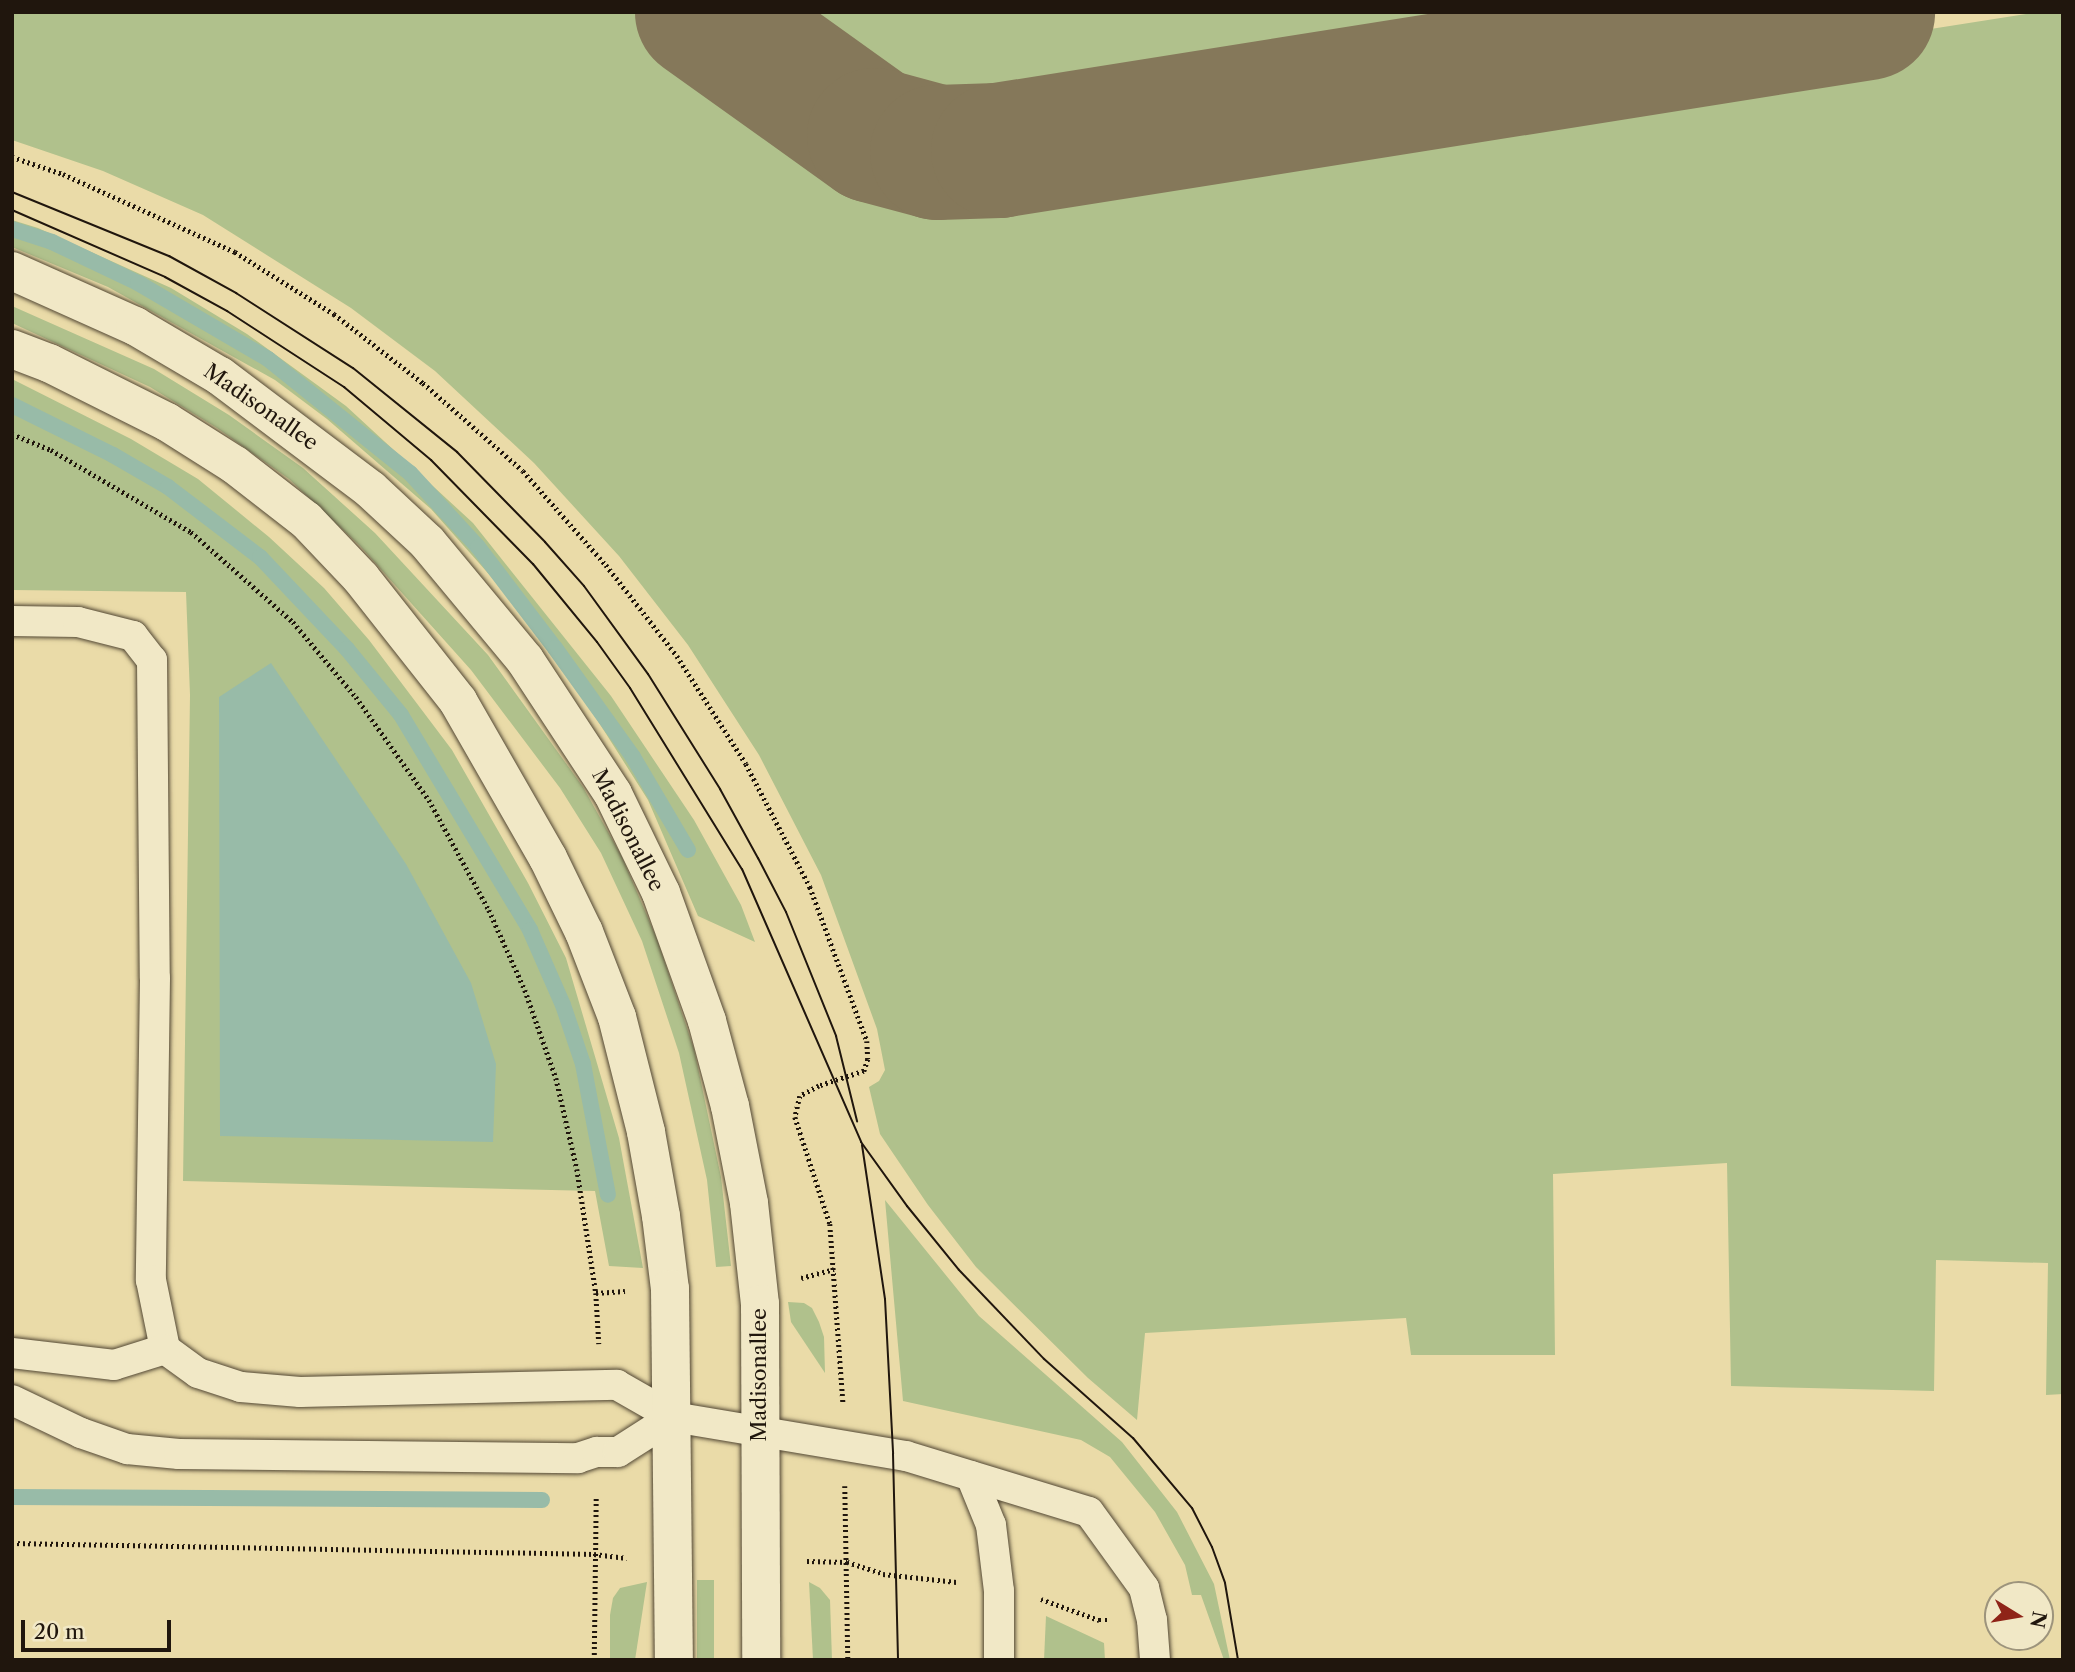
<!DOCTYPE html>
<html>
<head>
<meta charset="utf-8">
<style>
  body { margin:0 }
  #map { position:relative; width:2075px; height:1672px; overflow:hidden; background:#eadba8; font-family:"Libre Caslon Text",serif }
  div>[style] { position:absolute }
  .green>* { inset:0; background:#b0c18c; transform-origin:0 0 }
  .water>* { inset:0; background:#98bba8 }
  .stream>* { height:16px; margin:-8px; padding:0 8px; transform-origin:8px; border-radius:8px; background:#98bba8 }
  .taxiway>* { height:135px; margin:-67.5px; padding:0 67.5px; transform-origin:67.5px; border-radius:67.5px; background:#85785a }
  .path>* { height:4.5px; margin-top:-2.25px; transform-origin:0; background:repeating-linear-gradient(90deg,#20160d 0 2px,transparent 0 5.5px) }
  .roads { filter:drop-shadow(0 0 2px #524734) drop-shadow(0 0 2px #524734) }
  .service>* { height:30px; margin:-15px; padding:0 15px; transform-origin:15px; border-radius:15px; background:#f1e8c6 }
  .secondary>* { height:38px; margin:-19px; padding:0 19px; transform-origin:19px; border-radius:19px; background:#f1e8c6 }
  .tram>* { height:2px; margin:-1px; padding:0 1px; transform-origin:1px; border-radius:1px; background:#20160d }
  span { translate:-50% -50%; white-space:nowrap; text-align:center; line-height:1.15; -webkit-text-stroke:7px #f1e8c6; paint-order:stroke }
  .street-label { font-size:21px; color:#20160d }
  .frame { position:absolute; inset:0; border:14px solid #20160d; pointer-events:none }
  .north { position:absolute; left:1984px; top:1581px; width:70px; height:70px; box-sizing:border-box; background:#f1e8c6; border:2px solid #9d947c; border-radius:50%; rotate:101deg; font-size:19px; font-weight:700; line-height:28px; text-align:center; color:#20160d }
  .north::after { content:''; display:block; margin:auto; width:24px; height:32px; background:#8f2418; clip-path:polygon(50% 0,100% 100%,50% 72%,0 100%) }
  .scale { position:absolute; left:21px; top:1620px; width:150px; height:32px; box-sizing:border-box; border:4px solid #20160d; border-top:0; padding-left:9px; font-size:21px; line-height:24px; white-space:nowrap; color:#20160d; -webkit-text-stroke:5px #f1e8c6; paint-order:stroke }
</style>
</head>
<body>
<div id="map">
  <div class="green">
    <i style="clip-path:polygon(12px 12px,667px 12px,880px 161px,915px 177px,952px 183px,2039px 12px,2063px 12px,2063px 1394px,2046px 1395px,2048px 1263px,1936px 1260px,1934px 1391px,1731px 1386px,1727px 1163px,1553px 1174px,1555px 1355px,1411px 1355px,1406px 1318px,1145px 1333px,1137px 1420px,1088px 1378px,976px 1267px,928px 1205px,880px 1134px,869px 1087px,879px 1081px,885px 1070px,877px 1029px,821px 875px,759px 755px,688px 645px,619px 556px,534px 463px,435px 371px,351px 308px,203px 215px,103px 171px,12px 140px)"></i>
    <i style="clip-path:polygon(764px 12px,1675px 12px,963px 125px,935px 126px,912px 116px)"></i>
    <i style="clip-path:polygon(12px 220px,38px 228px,171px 288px,247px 334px,346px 406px,473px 523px,611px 696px,694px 820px,741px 905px,755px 942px,698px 916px,648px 800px,577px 688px,526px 616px,431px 509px,327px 419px,275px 380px,108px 287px,12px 247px)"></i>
    <i style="clip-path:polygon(12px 306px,154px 369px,229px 415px,303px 468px,375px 533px,488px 655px,583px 787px,622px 857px,657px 939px,694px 1049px,721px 1177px,731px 1266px,716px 1267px,707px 1180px,679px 1053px,642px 941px,601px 853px,560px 788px,471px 670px,360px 546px,289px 479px,217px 428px,150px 387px,12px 323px)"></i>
    <i style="clip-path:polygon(12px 379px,131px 439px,198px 479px,269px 537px,324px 588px,369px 640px,452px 750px,528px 883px,566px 958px,619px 1138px,643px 1268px,609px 1266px,595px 1191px,183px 1181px,190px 695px,186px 592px,12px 590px)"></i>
    <i style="clip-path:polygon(885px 1200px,979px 1316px,1122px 1442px,1177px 1512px,1214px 1584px,1230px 1660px,1224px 1660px,1201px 1595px,1192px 1595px,1185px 1565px,1155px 1512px,1110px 1457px,1081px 1440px,903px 1401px)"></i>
    <i style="clip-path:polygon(788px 1302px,804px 1303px,812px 1308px,819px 1322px,824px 1337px,825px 1373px,791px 1322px)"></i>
    <i style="left:697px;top:1580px;width:17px;height:80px"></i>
    <i style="clip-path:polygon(647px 1582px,635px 1660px,610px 1660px,610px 1615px,613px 1598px,620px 1588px)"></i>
    <i style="clip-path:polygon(809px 1582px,820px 1588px,830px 1600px,832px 1660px,813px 1660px)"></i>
    <i style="clip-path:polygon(1046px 1616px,1104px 1643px,1105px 1660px,1044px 1660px)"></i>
  </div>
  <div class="water">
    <i style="clip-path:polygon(271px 663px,406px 864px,471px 983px,496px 1064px,493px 1142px,220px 1136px,219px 697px)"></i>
  </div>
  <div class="stream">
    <i style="left:12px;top:229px;width:42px;rotate:18deg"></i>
    <i style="left:52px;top:242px;width:95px;rotate:25.5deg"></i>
    <i style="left:138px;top:283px;width:151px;rotate:30.3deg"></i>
    <i style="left:268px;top:359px;width:182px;rotate:38.8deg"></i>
    <i style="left:410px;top:473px;width:100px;rotate:47.4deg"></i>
    <i style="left:478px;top:547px;width:127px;rotate:52.7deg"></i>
    <i style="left:555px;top:648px;width:134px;rotate:54.4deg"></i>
    <i style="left:633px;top:757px;width:108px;rotate:59.4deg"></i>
    <i style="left:12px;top:405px;width:113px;rotate:26.3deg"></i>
    <i style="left:113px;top:455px;width:64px;rotate:30.2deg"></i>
    <i style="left:168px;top:487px;width:116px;rotate:37.3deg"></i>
    <i style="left:260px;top:557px;width:127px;rotate:46.6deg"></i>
    <i style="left:347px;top:649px;width:85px;rotate:50.7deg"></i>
    <i style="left:401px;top:715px;width:251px;rotate:59deg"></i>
    <i style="left:530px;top:930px;width:82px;rotate:66.3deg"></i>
    <i style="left:563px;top:1005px;width:62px;rotate:71.3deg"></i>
    <i style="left:583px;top:1064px;width:133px;rotate:79.2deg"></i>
    <i style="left:12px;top:1497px;width:530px;rotate:0.32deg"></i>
  </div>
  <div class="taxiway">
    <i style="left:702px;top:12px;width:211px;rotate:35.6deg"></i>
    <i style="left:874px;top:135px;width:65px;rotate:15.1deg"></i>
    <i style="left:937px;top:152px;width:61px;rotate:-1.9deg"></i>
    <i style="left:998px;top:150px;width:880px;rotate:-9.02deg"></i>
  </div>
  <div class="path">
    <i style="left:12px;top:157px;width:54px;rotate:18.4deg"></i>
    <i style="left:63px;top:174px;width:189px;rotate:24.4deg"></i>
    <i style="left:235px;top:252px;width:117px;rotate:32.1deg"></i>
    <i style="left:334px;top:314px;width:113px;rotate:37.8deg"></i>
    <i style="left:423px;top:383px;width:133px;rotate:41.3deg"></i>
    <i style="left:523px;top:471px;width:125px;rotate:48.6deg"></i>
    <i style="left:606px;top:565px;width:115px;rotate:52deg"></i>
    <i style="left:677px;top:656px;width:128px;rotate:57.4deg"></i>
    <i style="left:746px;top:764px;width:139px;rotate:62.5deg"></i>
    <i style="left:810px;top:887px;width:164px;rotate:69.7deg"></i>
    <i style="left:867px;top:1041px;width:18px;rotate:87deg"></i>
    <i style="left:868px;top:1059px;width:13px;rotate:108deg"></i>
    <i style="left:864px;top:1071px;width:47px;rotate:161.6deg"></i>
    <i style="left:819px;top:1086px;width:21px;rotate:152deg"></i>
    <i style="left:800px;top:1096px;width:22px;rotate:103deg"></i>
    <i style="left:795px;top:1117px;width:113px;rotate:71.9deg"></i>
    <i style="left:830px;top:1224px;width:179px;rotate:85.8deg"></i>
    <i style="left:12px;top:434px;width:42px;rotate:22.3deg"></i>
    <i style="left:51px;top:450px;width:162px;rotate:30.4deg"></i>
    <i style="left:191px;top:532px;width:136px;rotate:41.4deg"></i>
    <i style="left:293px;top:622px;width:98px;rotate:50deg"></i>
    <i style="left:356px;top:697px;width:126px;rotate:54.7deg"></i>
    <i style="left:429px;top:800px;width:125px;rotate:61.4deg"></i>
    <i style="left:489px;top:910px;width:88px;rotate:65.8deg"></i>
    <i style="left:525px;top:990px;width:93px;rotate:70.6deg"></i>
    <i style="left:556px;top:1078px;width:93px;rotate:77deg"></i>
    <i style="left:577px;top:1169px;width:125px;rotate:81.3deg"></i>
    <i style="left:596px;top:1293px;width:51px;rotate:86.6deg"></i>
    <i style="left:801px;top:1278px;width:34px;rotate:-15deg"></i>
    <i style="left:596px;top:1293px;width:29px;rotate:-4deg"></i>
    <i style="left:845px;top:1486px;width:174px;rotate:89deg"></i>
    <i style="left:12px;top:1543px;width:582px;rotate:1.08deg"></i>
    <i style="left:594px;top:1554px;width:33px;rotate:7deg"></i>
    <i style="left:807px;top:1561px;width:40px;rotate:1.4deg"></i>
    <i style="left:847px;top:1562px;width:38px;rotate:18deg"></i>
    <i style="left:883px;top:1574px;width:74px;rotate:6.2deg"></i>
    <i style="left:1041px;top:1599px;width:62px;rotate:19.9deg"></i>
    <i style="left:1099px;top:1620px;width:10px"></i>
    <i style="left:594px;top:1660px;width:164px;rotate:-89.3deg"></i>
  </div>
  <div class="roads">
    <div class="service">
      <i style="left:12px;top:621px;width:66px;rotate:0.9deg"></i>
      <i style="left:78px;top:622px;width:57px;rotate:14.3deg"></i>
      <i style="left:133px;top:636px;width:31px;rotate:52deg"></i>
      <i style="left:152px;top:660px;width:318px;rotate:89.5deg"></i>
      <i style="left:155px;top:978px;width:302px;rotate:90.8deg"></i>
      <i style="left:151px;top:1280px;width:70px;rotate:78.5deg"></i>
      <i style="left:165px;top:1349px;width:41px;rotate:36deg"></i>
      <i style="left:198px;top:1373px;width:45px;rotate:18deg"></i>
      <i style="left:241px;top:1387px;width:59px;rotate:4.8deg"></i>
      <i style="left:300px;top:1392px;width:317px;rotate:-1.3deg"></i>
      <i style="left:617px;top:1385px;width:64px;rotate:29.7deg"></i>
      <i style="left:673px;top:1417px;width:236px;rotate:9.5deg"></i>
      <i style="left:906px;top:1456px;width:191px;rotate:17deg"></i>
      <i style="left:1089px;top:1512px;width:94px;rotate:54.1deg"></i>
      <i style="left:1144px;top:1588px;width:33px;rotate:76deg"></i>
      <i style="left:1152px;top:1620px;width:40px;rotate:85.7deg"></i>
      <i style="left:12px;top:1353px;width:103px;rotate:6.7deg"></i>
      <i style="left:114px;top:1365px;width:53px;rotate:-17.4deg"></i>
      <i style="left:12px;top:1400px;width:76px;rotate:25.6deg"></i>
      <i style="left:81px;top:1433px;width:49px;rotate:19.2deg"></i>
      <i style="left:127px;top:1449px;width:52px;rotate:5.5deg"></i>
      <i style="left:179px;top:1454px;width:399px;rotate:0.6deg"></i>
      <i style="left:578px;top:1458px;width:20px;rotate:-18deg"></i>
      <i style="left:597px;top:1452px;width:21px"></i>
      <i style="left:618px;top:1452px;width:65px;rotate:-32.5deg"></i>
      <i style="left:971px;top:1476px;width:53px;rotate:67.8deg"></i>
      <i style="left:991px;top:1525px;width:66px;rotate:83.1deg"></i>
      <i style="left:999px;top:1591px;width:69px;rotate:90deg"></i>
    </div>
    <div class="secondary">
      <i style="left:12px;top:271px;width:135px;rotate:24.1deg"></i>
      <i style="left:135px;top:326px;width:99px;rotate:30.5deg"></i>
      <i style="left:220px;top:376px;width:188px;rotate:37deg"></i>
      <i style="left:370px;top:489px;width:78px;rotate:42.9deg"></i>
      <i style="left:427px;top:542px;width:153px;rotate:50.3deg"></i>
      <i style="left:525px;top:660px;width:160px;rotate:56.7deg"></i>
      <i style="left:613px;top:794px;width:110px;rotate:64.1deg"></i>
      <i style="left:661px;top:893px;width:136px;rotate:70.2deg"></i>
      <i style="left:707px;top:1021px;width:88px;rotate:74.9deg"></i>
      <i style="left:730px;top:1106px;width:99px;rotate:78.9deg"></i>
      <i style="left:749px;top:1203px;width:102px;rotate:83.8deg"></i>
      <i style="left:760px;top:1304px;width:356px;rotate:89.8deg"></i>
      <i style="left:12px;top:349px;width:40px;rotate:21deg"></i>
      <i style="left:49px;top:363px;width:132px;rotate:26.6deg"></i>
      <i style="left:167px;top:422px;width:80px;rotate:32.3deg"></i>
      <i style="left:235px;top:465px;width:90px;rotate:37.8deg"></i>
      <i style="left:306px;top:520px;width:80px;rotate:46.5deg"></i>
      <i style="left:361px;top:578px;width:157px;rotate:51.7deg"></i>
      <i style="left:458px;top:701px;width:181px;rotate:60.2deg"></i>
      <i style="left:548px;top:858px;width:82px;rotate:64.1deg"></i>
      <i style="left:584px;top:932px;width:91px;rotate:68.8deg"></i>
      <i style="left:617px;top:1017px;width:119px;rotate:75.8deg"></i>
      <i style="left:646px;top:1132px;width:85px;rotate:79.9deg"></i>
      <i style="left:661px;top:1216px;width:74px;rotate:83deg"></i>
      <i style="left:670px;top:1289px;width:371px;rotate:89.4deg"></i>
    </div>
  </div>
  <div class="tram">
    <i style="left:12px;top:192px;width:170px;rotate:22.2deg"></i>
    <i style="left:169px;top:256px;width:77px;rotate:28.9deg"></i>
    <i style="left:236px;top:293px;width:139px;rotate:32.7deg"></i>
    <i style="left:353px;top:368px;width:134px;rotate:38.9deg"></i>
    <i style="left:457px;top:452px;width:126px;rotate:45.6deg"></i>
    <i style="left:545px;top:542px;width:59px;rotate:48.4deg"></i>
    <i style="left:584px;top:586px;width:109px;rotate:54deg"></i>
    <i style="left:648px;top:674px;width:136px;rotate:57.9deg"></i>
    <i style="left:720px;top:789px;width:79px;rotate:61.2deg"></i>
    <i style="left:758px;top:858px;width:61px;rotate:62.6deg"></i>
    <i style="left:786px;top:912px;width:134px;rotate:68deg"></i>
    <i style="left:836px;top:1036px;width:88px;rotate:76.1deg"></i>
    <i style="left:12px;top:210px;width:167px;rotate:23.6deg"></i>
    <i style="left:165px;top:277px;width:71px;rotate:28.7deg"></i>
    <i style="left:227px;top:311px;width:140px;rotate:33deg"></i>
    <i style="left:344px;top:387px;width:114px;rotate:40deg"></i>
    <i style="left:431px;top:460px;width:146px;rotate:45.6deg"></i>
    <i style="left:533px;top:564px;width:101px;rotate:50.6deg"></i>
    <i style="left:597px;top:642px;width:57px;rotate:54.3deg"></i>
    <i style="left:630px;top:688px;width:213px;rotate:58.3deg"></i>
    <i style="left:742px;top:869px;width:298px;rotate:66.4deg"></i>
    <i style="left:861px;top:1142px;width:79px;rotate:54.3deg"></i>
    <i style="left:907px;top:1206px;width:82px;rotate:50.9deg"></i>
    <i style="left:959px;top:1270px;width:123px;rotate:46.3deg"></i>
    <i style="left:1044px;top:1359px;width:119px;rotate:41.6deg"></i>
    <i style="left:1133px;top:1438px;width:92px;rotate:49.9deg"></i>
    <i style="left:1192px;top:1508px;width:44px;rotate:62.9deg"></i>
    <i style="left:1212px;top:1547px;width:38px;rotate:70deg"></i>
    <i style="left:1225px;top:1583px;width:78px;rotate:80.4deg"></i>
    <i style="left:862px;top:1145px;width:156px;rotate:81.5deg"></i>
    <i style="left:885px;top:1299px;width:155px;rotate:87deg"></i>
    <i style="left:893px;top:1454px;width:206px;rotate:88.6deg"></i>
  </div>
  <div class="street-label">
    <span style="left:261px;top:407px;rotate:35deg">Madisonallee</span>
    <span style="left:628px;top:830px;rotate:63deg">Madisonallee</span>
    <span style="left:759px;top:1375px;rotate:-90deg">Madisonallee</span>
  </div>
  <div class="frame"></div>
  <div class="north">N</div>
  <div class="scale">20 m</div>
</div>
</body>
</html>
